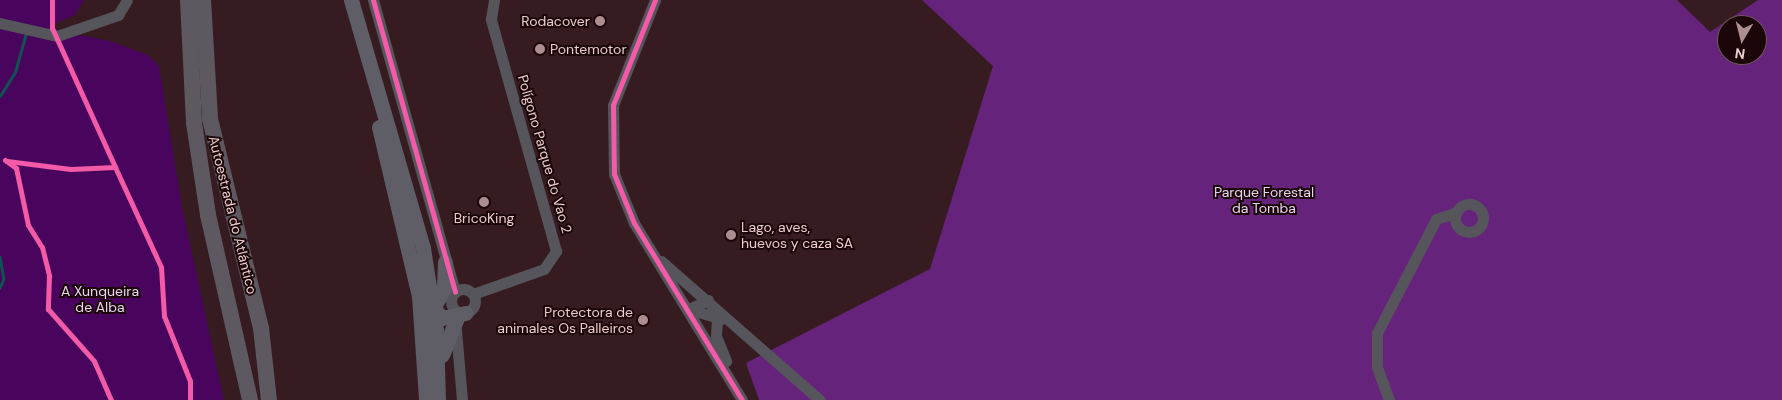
<!DOCTYPE html>
<html>
<head>
<meta charset="utf-8">
<style>
  body { margin:0 }
  #map { position:relative; width:1782px; height:400px; overflow:hidden; background:#361c21; font-family:"DM Sans",sans-serif }
  div>[style] { position:absolute }
  .green>* { inset:0; background:#49045d }
  .forest>* { inset:0; background:#66237c }
  .stream>* { height:2.5px; margin:-1.25px; padding:0 1.25px; transform-origin:1.25px; border-radius:1.25px; background:#115252 }
  .minor>* { height:11px; margin:-5.5px; padding:0 5.5px; transform-origin:5.5px; border-radius:5.5px; background:#55555b }
  .minor>.ring { margin:-5.5px; padding:0; box-sizing:content-box; background:none; border:11px solid #55555b; border-radius:50% }
  .major>* { height:15px; margin:-7.5px; padding:0 7.5px; transform-origin:7.5px; border-radius:7.5px; background:#5f5d65 }
  .highway>* { height:16px; margin:-8px; padding:0 8px; transform-origin:8px; border-radius:8px; background:#5e5861 }
  .cycleway>* { height:5px; margin:-2.5px; padding:0 2.5px; transform-origin:2.5px; border-radius:2.5px; background:#f35aa7 }
  .dots>* { width:14px; height:14px; translate:-50% -50%; box-sizing:border-box; border:2px solid #1b0709; border-radius:50% }
  span { translate:-50% -50%; white-space:nowrap; text-align:center; line-height:1.15; -webkit-text-stroke:4px #1b0709; paint-order:stroke }
  .poi-label { font-size:14px; color:#eccccd }
  .right { translate:-100% -50%; text-align:right }
  .left { translate:0 -50%; text-align:left }
  .street-label { font-size:14px; color:#eccccd }
  .park-label { font-size:14px; color:#e6d5ef }
  .north { position:absolute; left:1717px; top:15px; width:50px; height:50px; box-sizing:border-box; background:#1b0709; border:1px solid #6f5657; border-radius:50%; rotate:188deg; font-size:14px; font-weight:700; line-height:20px; text-align:center; color:#eccccd }
  .north::after { content:''; display:block; margin:auto; width:18px; height:22px; background:#ac8e91; clip-path:polygon(50% 0,100% 100%,50% 72%,0 100%) }
</style>
</head>
<body>
<div id="map">
  <div class="green">
    <i style="clip-path:polygon(0 0,84px 0,75px 15px,54px 24px,62px 39px,80px 35px,110px 41px,148px 55px,159px 66px,182px 207px,224px 400px,0 400px)"></i>
  </div>
  <div class="forest">
    <i style="clip-path:polygon(evenodd,922px 0,1677px 0,1710px 32px,1758px 0,1782px 0,1782px 400px,759px 400px,746px 363px,930px 269px,993px 66px,922px 0,1727px 25px,1757px 25px,1757px 55px,1727px 55px,1727px 25px)"></i>
  </div>
  <div class="stream">
    <i style="left:0;top:96px;width:28px;rotate:-58deg"></i>
    <i style="left:15px;top:72px;width:41px;rotate:-74.2deg"></i>
    <i style="left:0;top:257px;width:22px;rotate:80deg"></i>
    <i style="left:4px;top:279px;width:10px;rotate:114deg"></i>
  </div>
  <div class="minor">
    <i style="left:373px;top:0;width:303px;rotate:74.3deg"></i>
    <i style="left:655px;top:0;width:113px;rotate:111.8deg"></i>
    <i style="left:613px;top:105px;width:69px;rotate:89.2deg"></i>
    <i style="left:614px;top:174px;width:53px;rotate:67.8deg"></i>
    <i style="left:634px;top:223px;width:207px;rotate:58.6deg"></i>
    <i style="left:0;top:23px;width:58px;rotate:12.8deg"></i>
    <i style="left:57px;top:36px;width:65px;rotate:-19deg"></i>
    <i style="left:118px;top:15px;width:17px;rotate:-59deg"></i>
    <i class="ring" style="left:1455px;top:204px;width:17px;height:17px"></i>
    <i style="left:661px;top:261px;width:211px;rotate:41.2deg"></i>
    <i class="ring" style="left:451px;top:289px;width:13px;height:13px"></i>
    <i style="left:473px;top:294px;width:75px;rotate:-19.4deg"></i>
    <i style="left:544px;top:269px;width:22px;rotate:-56deg"></i>
    <i style="left:556px;top:251px;width:241px;rotate:-105.7deg"></i>
    <i style="left:491px;top:19px;width:19px;rotate:-81deg"></i>
    <i style="left:708px;top:300px;width:21px;rotate:155deg"></i>
    <i style="left:689px;top:309px;width:34px;rotate:17deg"></i>
    <i style="left:717px;top:317px;width:19px;rotate:93deg"></i>
    <i style="left:716px;top:336px;width:27px;rotate:68deg"></i>
    <i style="left:456px;top:330px;width:70px;rotate:85.1deg"></i>
    <i style="left:1389px;top:400px;width:35px;rotate:-110deg"></i>
    <i style="left:1377px;top:367px;width:34px;rotate:-90deg"></i>
    <i style="left:1377px;top:333px;width:128px;rotate:-62.6deg"></i>
    <i style="left:1436px;top:219px;width:20px;rotate:-18deg"></i>
  </div>
  <div class="major">
    <i style="left:351px;top:0;width:258px;rotate:73.8deg"></i>
    <i style="left:423px;top:248px;width:83px;rotate:81deg"></i>
    <i style="left:436px;top:330px;width:70px;rotate:88.4deg"></i>
    <i style="left:379px;top:127px;width:174px;rotate:76.7deg"></i>
    <i style="left:419px;top:296px;width:104px;rotate:86.1deg"></i>
    <i style="left:431px;top:305px;width:17px;rotate:50deg"></i>
    <i style="left:442px;top:318px;width:24px;rotate:-12deg"></i>
    <i style="left:432px;top:310px;width:25px;rotate:-61deg"></i>
    <i style="left:444px;top:288px;width:26px;rotate:-88deg"></i>
    <i style="left:442px;top:355px;width:40px;rotate:-68deg"></i>
  </div>
  <div class="highway">
    <i style="left:188px;top:0;width:123px;rotate:87.2deg"></i>
    <i style="left:194px;top:123px;width:93px;rotate:81.3deg"></i>
    <i style="left:208px;top:215px;width:190px;rotate:77.2deg"></i>
    <i style="left:203px;top:0;width:119px;rotate:86.6deg"></i>
    <i style="left:210px;top:119px;width:215px;rotate:76.3deg"></i>
    <i style="left:261px;top:328px;width:72px;rotate:83.7deg"></i>
  </div>
  <div class="cycleway">
    <i style="left:52px;top:0;width:28px;rotate:90deg"></i>
    <i style="left:52px;top:28px;width:153px;rotate:65.6deg"></i>
    <i style="left:373px;top:0;width:303px;rotate:74.3deg"></i>
    <i style="left:655px;top:0;width:113px;rotate:111.8deg"></i>
    <i style="left:613px;top:105px;width:69px;rotate:89.2deg"></i>
    <i style="left:614px;top:174px;width:53px;rotate:67.8deg"></i>
    <i style="left:634px;top:223px;width:207px;rotate:58.6deg"></i>
    <i style="left:5px;top:160px;width:14px;rotate:36deg"></i>
    <i style="left:16px;top:168px;width:58px;rotate:78.1deg"></i>
    <i style="left:28px;top:225px;width:26px;rotate:58deg"></i>
    <i style="left:42px;top:247px;width:30px;rotate:76deg"></i>
    <i style="left:49px;top:276px;width:33px;rotate:92deg"></i>
    <i style="left:48px;top:309px;width:69px;rotate:48.5deg"></i>
    <i style="left:94px;top:361px;width:43px;rotate:66.4deg"></i>
    <i style="left:7px;top:161px;width:64px;rotate:7.1deg"></i>
    <i style="left:71px;top:169px;width:44px;rotate:-2.6deg"></i>
    <i style="left:115px;top:167px;width:110px;rotate:65.3deg"></i>
    <i style="left:161px;top:267px;width:49px;rotate:86.5deg"></i>
    <i style="left:164px;top:316px;width:70px;rotate:68.2deg"></i>
    <i style="left:190px;top:381px;width:19px;rotate:90deg"></i>
  </div>
  <div class="dots">
    <i style="left:600px;top:21px;background:#ac8e91"></i>
    <i style="left:540px;top:49px;background:#ac8e91"></i>
    <i style="left:484px;top:202px;background:#ac8e91"></i>
    <i style="left:731px;top:235px;background:#ac8e91"></i>
    <i style="left:643px;top:320px;background:#ac8e91"></i>
  </div>
  <div class="poi-label">
    <span class="right" style="left:590px;top:21px">Rodacover</span>
    <span class="left" style="left:550px;top:49px">Pontemotor</span>
    <span style="left:484px;top:218px">BricoKing</span>
    <span class="left" style="left:741px;top:235px">Lago, aves,<br>huevos y caza SA</span>
    <span class="right" style="left:633px;top:320px">Protectora de<br>animales Os Palleiros</span>
  </div>
  <div class="street-label">
    <span style="left:545px;top:154px;rotate:74deg">Polígono Parque do Vao 2</span>
    <span style="left:233px;top:215px;rotate:76deg">Autoestrada do Atlántico</span>
  </div>
  <div class="park-label">
    <span style="left:1264px;top:200px">Parque Forestal<br>da Tomba</span>
    <span style="left:100px;top:299px">A Xunqueira<br>de Alba</span>
  </div>
  <div class="north">N</div>
</div>
</body>
</html>
